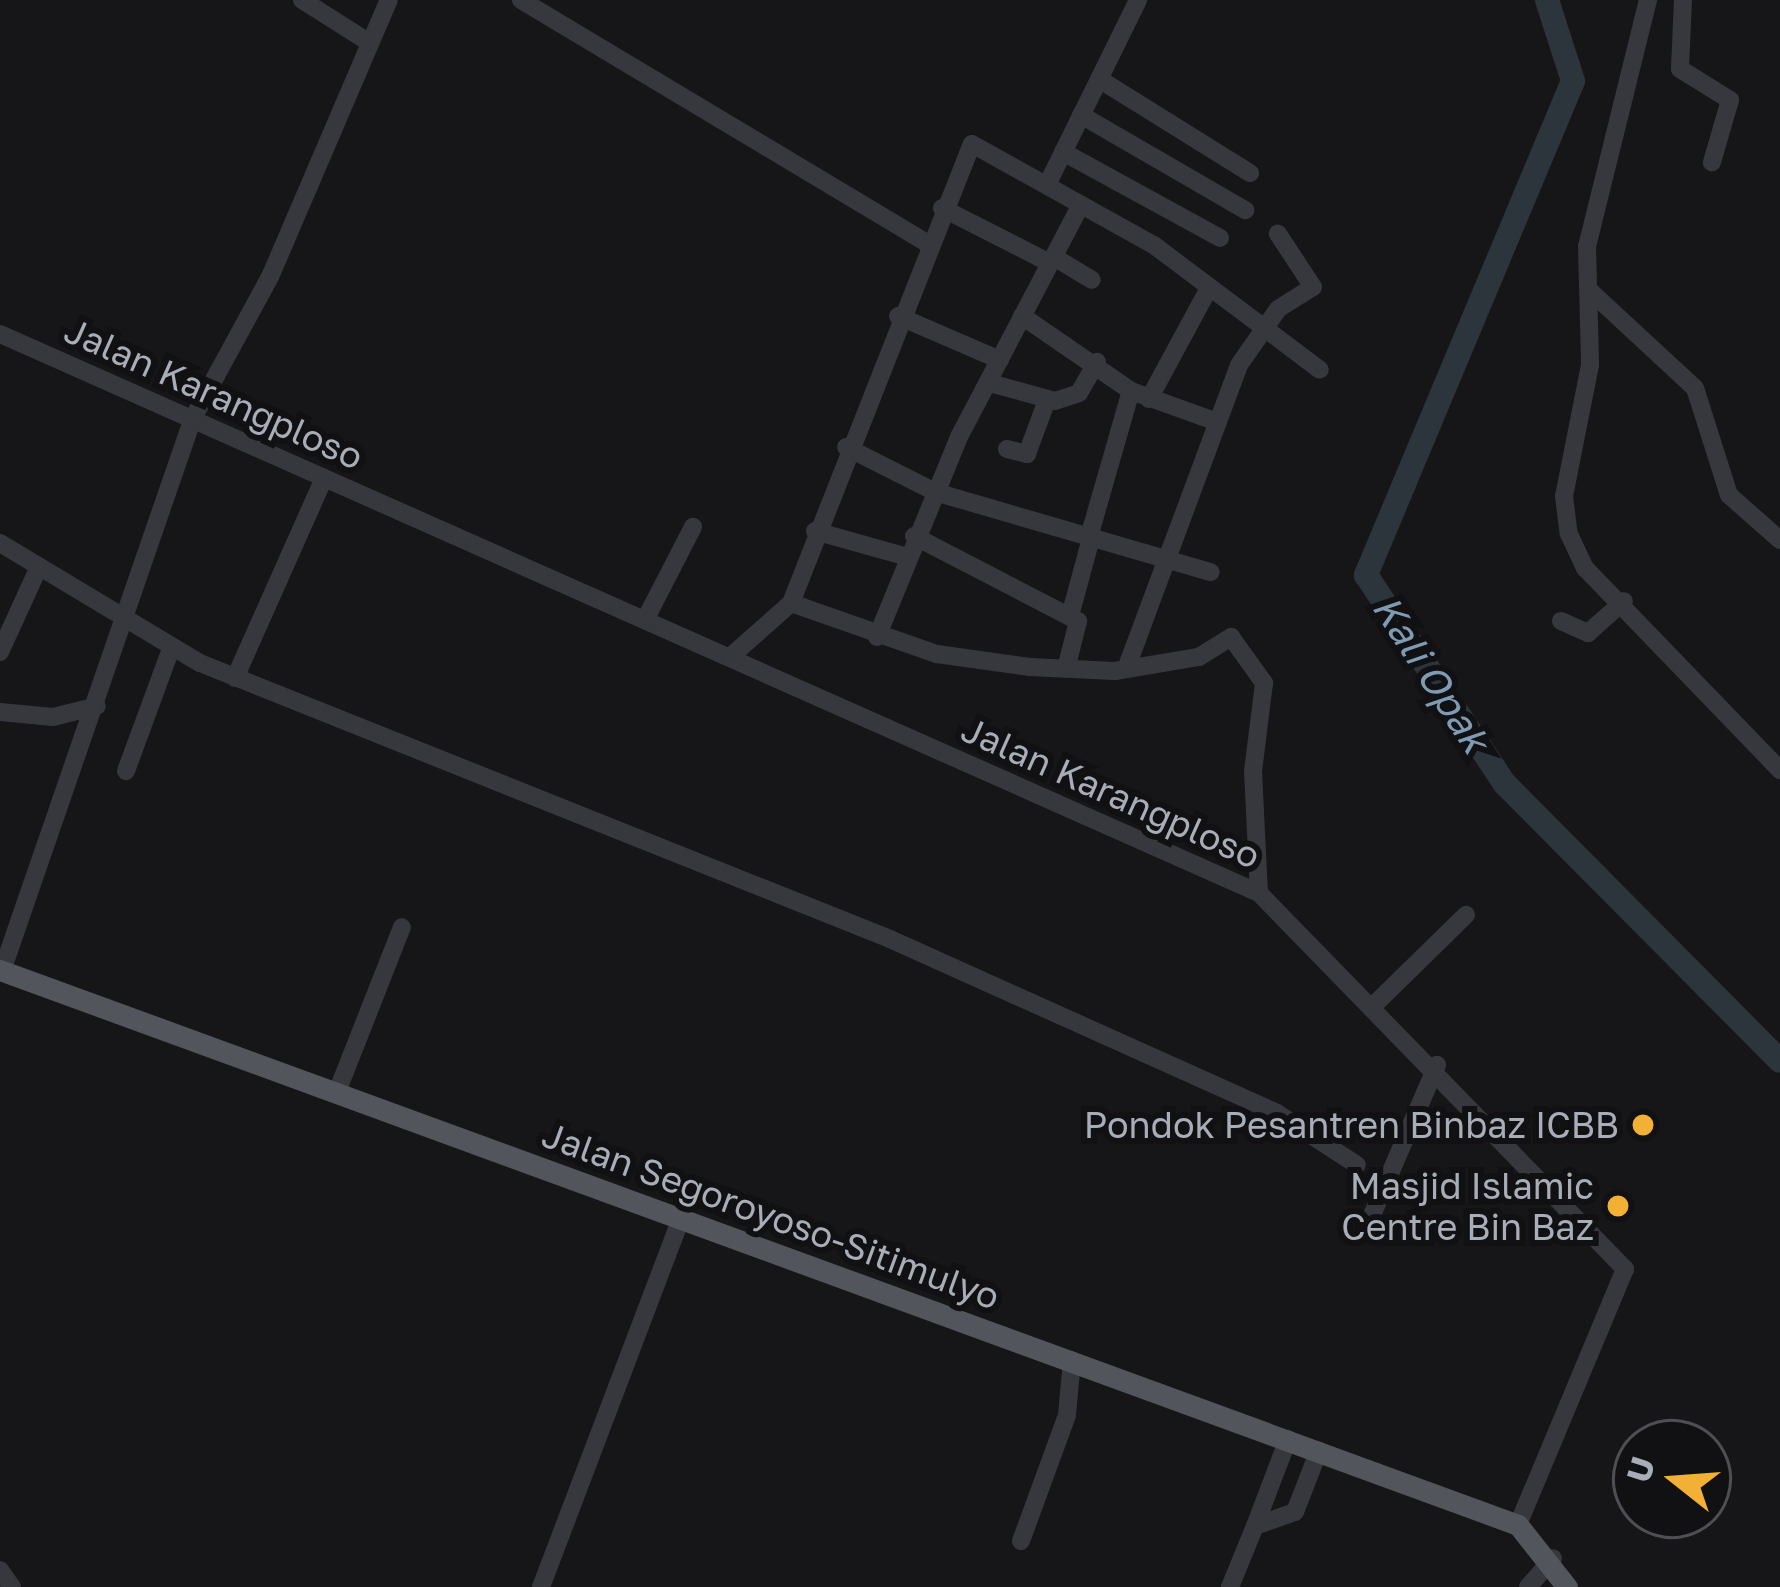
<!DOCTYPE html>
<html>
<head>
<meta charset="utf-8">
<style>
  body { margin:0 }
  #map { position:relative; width:1780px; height:1587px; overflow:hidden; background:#161618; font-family:"Golos Text",sans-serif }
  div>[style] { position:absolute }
  .river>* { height:24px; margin:-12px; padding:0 12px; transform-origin:12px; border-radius:12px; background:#2c353c }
  .minor>* { height:18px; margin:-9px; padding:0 9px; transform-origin:9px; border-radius:9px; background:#37383d }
  .major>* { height:21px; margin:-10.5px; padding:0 10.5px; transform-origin:10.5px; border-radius:10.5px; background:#53555c }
  .dots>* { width:33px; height:33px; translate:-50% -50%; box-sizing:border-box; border:6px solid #111113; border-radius:50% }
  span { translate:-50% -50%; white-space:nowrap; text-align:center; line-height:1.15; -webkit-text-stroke:12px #111113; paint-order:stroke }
  .street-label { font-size:36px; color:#a8adb8 }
  .poi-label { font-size:36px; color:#a8adb8 }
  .right { translate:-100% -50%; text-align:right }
  .water-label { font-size:39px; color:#7f9bb3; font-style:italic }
  .north { position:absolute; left:1612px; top:1419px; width:120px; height:120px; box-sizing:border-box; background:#111113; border:3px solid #4d4f55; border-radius:50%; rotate:287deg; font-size:33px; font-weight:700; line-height:48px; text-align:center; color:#a8adb8 }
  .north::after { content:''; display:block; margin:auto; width:42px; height:54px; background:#f2b134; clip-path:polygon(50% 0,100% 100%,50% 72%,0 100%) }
</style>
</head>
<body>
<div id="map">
  <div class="river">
    <i style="left:1547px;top:0;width:85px;rotate:72.2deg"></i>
    <i style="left:1573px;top:81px;width:536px;rotate:112.74deg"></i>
    <i style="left:1366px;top:575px;width:251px;rotate:56.4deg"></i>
    <i style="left:1505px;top:784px;width:390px;rotate:45.2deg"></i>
  </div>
  <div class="minor">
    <i style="left:302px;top:0;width:80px;rotate:32.3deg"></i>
    <i style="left:521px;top:0;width:473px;rotate:30.9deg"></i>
    <i style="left:1648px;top:0;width:254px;rotate:103.9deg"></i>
    <i style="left:1587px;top:247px;width:118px;rotate:88.5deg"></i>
    <i style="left:1590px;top:365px;width:134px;rotate:101.2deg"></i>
    <i style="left:1564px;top:496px;width:38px;rotate:83deg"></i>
    <i style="left:1569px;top:534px;width:38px;rotate:65deg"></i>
    <i style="left:1585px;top:568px;width:281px;rotate:46deg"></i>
    <i style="left:1683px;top:0;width:69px;rotate:92.5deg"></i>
    <i style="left:1680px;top:69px;width:59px;rotate:31.8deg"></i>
    <i style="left:1730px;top:100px;width:65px;rotate:106.2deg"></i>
    <i style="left:1099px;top:79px;width:178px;rotate:31.9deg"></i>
    <i style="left:1081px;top:115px;width:190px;rotate:30.1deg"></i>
    <i style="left:1063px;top:152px;width:179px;rotate:28.7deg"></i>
    <i style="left:1048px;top:183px;width:204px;rotate:-63.8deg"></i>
    <i style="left:942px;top:208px;width:121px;rotate:27deg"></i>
    <i style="left:1054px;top:257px;width:44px;rotate:31.2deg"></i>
    <i style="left:1589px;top:290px;width:144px;rotate:42.8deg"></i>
    <i style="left:1695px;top:388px;width:112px;rotate:72.4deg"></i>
    <i style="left:1729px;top:495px;width:68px;rotate:41.4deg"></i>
    <i style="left:898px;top:316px;width:111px;rotate:23.3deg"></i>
    <i style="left:1022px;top:316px;width:132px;rotate:34.5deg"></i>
    <i style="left:1131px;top:391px;width:91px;rotate:19.8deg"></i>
    <i style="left:0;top:334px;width:1378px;rotate:23.94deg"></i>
    <i style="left:1259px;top:893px;width:525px;rotate:45.77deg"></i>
    <i style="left:1625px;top:1269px;width:277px;rotate:112.7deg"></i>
    <i style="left:990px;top:383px;width:67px;rotate:15.5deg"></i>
    <i style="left:1055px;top:401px;width:25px;rotate:-18deg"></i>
    <i style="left:1079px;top:393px;width:36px;rotate:-60deg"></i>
    <i style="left:1149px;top:399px;width:124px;rotate:-61.6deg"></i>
    <i style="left:846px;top:447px;width:100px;rotate:26.8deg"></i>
    <i style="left:935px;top:492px;width:287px;rotate:16.2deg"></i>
    <i style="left:1007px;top:449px;width:21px;rotate:14deg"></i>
    <i style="left:1027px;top:454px;width:58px;rotate:-69.7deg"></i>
    <i style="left:815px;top:531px;width:92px;rotate:15.7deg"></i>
    <i style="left:914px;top:536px;width:185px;rotate:27.4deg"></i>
    <i style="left:1078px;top:621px;width:49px;rotate:104deg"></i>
    <i style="left:1089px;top:537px;width:152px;rotate:-74deg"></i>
    <i style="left:0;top:543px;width:233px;rotate:31deg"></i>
    <i style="left:200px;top:663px;width:743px;rotate:21.8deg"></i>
    <i style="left:890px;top:939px;width:424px;rotate:24.2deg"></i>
    <i style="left:1277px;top:1113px;width:95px;rotate:33deg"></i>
    <i style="left:791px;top:603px;width:155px;rotate:19.3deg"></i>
    <i style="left:937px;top:654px;width:93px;rotate:8deg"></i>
    <i style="left:1029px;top:667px;width:86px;rotate:2.7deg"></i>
    <i style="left:1115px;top:671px;width:85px;rotate:-9.5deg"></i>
    <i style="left:1199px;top:657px;width:38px;rotate:-32deg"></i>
    <i style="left:1231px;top:637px;width:57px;rotate:54.3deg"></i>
    <i style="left:1264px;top:683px;width:89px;rotate:97.1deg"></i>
    <i style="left:1253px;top:771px;width:122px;rotate:87.2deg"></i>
    <i style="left:1070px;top:616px;width:81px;rotate:-74.9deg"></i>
    <i style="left:645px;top:620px;width:105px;rotate:-62.7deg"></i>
    <i style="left:1561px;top:621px;width:30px;rotate:24deg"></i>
    <i style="left:1588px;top:633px;width:48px;rotate:-41.6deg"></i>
    <i style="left:877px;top:637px;width:218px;rotate:-67.7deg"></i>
    <i style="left:960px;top:435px;width:260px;rotate:-62.3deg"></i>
    <i style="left:0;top:652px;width:94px;rotate:-65.4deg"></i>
    <i style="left:730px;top:657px;width:81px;rotate:-41.5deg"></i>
    <i style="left:791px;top:603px;width:493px;rotate:-68.5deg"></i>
    <i style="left:972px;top:144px;width:210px;rotate:29.1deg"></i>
    <i style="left:1155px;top:246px;width:206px;rotate:36.9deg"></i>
    <i style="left:1126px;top:669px;width:324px;rotate:-69.6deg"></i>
    <i style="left:1239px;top:365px;width:68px;rotate:-55.1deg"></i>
    <i style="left:1278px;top:309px;width:41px;rotate:-32.2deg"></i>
    <i style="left:1313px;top:287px;width:64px;rotate:-123.4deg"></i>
    <i style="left:235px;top:678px;width:219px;rotate:-66deg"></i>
    <i style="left:0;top:712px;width:53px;rotate:5.4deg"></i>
    <i style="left:53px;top:717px;width:45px;rotate:-14deg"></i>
    <i style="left:126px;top:771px;width:130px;rotate:-69.8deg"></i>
    <i style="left:2px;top:971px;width:585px;rotate:-70.95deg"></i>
    <i style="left:193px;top:418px;width:161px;rotate:-61.4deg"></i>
    <i style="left:270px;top:277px;width:301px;rotate:-66.8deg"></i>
    <i style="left:1376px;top:1003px;width:126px;rotate:-44.4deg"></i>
    <i style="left:337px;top:1092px;width:177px;rotate:-68.5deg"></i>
    <i style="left:1366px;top:1229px;width:179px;rotate:-66.6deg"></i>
    <i style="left:1255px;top:1526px;width:93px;rotate:-69.2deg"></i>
    <i style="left:1021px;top:1541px;width:134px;rotate:-69.9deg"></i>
    <i style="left:1067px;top:1415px;width:55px;rotate:-84.8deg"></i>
    <i style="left:0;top:1570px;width:21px;rotate:55deg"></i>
    <i style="left:541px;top:1587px;width:395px;rotate:-69.2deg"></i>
    <i style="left:1230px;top:1587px;width:66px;rotate:-67.7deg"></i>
    <i style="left:1255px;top:1526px;width:42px;rotate:-19.3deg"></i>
    <i style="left:1295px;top:1512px;width:66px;rotate:-68.8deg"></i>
    <i style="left:1528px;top:1587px;width:38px;rotate:-49deg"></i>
  </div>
  <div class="major">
    <i style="left:0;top:970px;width:1616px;rotate:20.08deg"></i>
    <i style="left:1518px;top:1525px;width:79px;rotate:51.7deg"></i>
  </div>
  <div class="dots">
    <i style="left:1643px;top:1125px;background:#f2b134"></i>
    <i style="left:1618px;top:1206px;background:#f2b134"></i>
  </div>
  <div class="street-label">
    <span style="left:214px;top:393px;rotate:24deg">Jalan Karangploso</span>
    <span style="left:1111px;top:792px;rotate:24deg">Jalan Karangploso</span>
    <span style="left:771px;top:1215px;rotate:20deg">Jalan Segoroyoso-Sitimulyo</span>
  </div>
  <div class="poi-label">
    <span class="right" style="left:1619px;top:1125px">Pondok Pesantren Binbaz ICBB</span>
    <span class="right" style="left:1594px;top:1206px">Masjid Islamic<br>Centre Bin Baz</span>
  </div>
  <div class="water-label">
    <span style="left:1431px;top:674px;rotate:57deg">Kali Opak</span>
  </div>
  <div class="north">U</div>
</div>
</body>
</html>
